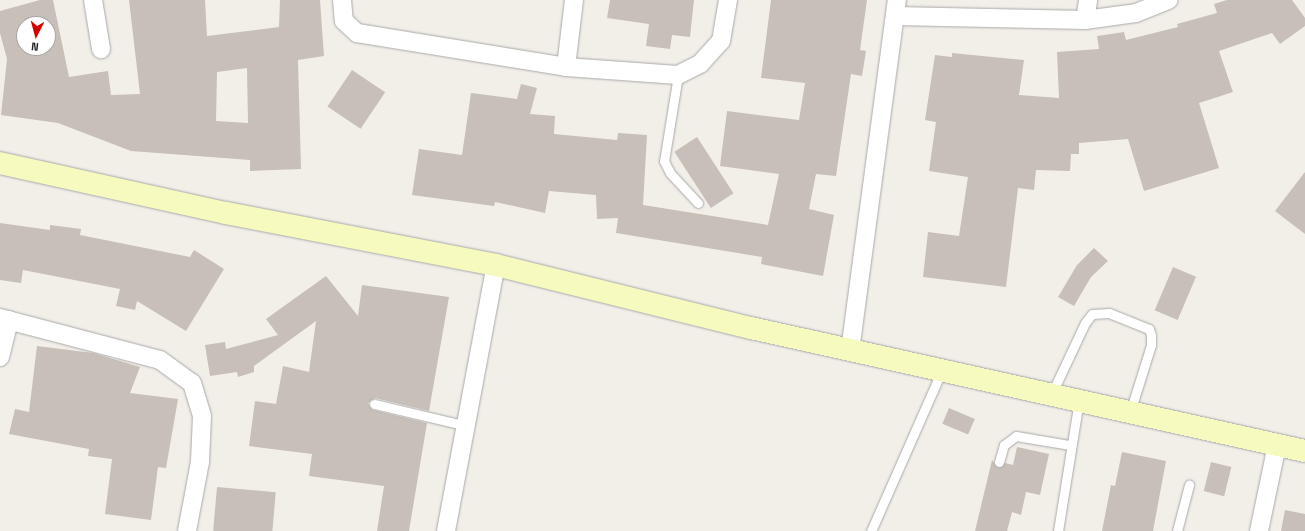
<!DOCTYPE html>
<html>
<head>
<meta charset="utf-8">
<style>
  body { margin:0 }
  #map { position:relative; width:1305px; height:531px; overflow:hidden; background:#f2efe9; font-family:"Space Grotesk",sans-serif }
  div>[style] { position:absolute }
  .building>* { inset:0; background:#c7bfb8; transform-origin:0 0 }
  .roads { filter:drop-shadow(0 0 1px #a9a9a9) drop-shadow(0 0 1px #a9a9a9) }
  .service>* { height:9px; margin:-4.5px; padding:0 4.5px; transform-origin:4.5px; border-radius:4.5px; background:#fff }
  .minor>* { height:18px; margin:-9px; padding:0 9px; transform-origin:9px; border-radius:9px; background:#fff }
  .secondary>* { height:22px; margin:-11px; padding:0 11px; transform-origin:11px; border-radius:11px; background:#f7fabf }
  span { translate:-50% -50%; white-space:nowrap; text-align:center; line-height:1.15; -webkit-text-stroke:3px #fff; paint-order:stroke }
  .north { position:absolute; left:16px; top:16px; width:40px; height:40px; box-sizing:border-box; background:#fff; border:1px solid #a7a7a7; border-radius:50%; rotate:186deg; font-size:11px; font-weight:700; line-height:16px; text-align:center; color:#222 }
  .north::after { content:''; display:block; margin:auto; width:14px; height:18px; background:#d40000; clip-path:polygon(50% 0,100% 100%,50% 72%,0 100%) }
</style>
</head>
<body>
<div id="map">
  <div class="building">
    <i style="clip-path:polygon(evenodd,40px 0,53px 0,69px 77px,108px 71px,111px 95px,140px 94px,129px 0,205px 0,207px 36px,279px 27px,280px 0,320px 0,324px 56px,298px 60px,301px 169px,250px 171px,250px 160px,131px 151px,58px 123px,1px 115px,7px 59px,0 33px,0 11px,40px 0,24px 24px,48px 24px,48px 48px,24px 48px,24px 24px,40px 0,247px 68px,248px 123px,216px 121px,217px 72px,247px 68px)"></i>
    <i style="clip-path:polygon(610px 0,694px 0,690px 37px,672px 35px,670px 49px,646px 46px,649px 24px,607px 18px)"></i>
    <i style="clip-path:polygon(771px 0,867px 0,860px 50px,866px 51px,862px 76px,851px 74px,836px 176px,816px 174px,809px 209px,834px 215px,823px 276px,761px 264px,762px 257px,616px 233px,618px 218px,597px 219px,596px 195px,549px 191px,545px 213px,495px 202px,494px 206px,412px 195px,419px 149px,462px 155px,471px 93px,517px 99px,521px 84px,537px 88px,530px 114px,555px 116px,554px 134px,617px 140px,618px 133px,647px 135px,643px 205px,768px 225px,779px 174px,720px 166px,727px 111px,799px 120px,805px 83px,761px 78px)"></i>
    <i style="clip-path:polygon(1227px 0,1292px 0,1305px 18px,1305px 26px,1280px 44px,1272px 33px,1219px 51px,1233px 92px,1199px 103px,1219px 168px,1144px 191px,1128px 139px,1079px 143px,1079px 154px,1071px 154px,1070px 171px,1036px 170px,1034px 190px,1018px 188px,1006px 287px,923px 277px,928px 232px,959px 236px,968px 177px,929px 171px,936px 122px,925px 120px,935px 55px,952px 57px,952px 53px,1024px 60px,1019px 95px,1059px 98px,1057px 52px,1099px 49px,1097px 36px,1124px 32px,1126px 40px,1178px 27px,1177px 24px,1217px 13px,1214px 4px)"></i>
    <i style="left:352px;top:70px;width:40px;height:44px;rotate:34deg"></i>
    <i style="left:697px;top:137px;width:67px;height:27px;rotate:57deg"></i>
    <i style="clip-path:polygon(1305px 172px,1305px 234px,1275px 211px)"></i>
    <i style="clip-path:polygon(0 223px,50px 230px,50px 225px,81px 229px,80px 235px,190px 257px,194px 250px,224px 269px,186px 331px,137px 301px,135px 310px,116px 306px,120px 289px,23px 270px,21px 283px,0 280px)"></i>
    <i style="clip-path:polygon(1094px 248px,1108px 261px,1091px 277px,1074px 306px,1058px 297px,1077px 265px)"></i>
    <i style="left:1173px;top:267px;width:25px;height:47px;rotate:23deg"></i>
    <i style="clip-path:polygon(326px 276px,358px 316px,362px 285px,449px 297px,429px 411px,375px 398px,368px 403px,373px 410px,427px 423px,409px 531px,377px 531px,384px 486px,309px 476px,312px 454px,249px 446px,255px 401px,276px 404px,283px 366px,309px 372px,316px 321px,254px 366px,254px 372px,238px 377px,237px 372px,210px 376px,205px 345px,225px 342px,226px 349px,278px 335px,266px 319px)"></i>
    <i style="clip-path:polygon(37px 346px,93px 353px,140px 367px,130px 393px,178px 399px,166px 468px,158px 467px,151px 520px,105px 514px,112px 459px,88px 456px,89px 449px,9px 434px,15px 409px,29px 412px)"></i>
    <i style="left:949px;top:408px;width:28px;height:17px;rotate:23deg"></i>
    <i style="clip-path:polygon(1017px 447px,1049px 454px,1040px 495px,1026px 492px,1021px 515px,1012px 512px,1007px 531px,975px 531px,992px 460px,998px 468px,1005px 463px,1013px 465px)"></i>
    <i style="clip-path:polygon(1122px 452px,1166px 461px,1153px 531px,1102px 531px,1111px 485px,1115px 486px)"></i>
    <i style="left:1211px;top:462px;width:21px;height:30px;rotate:14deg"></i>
    <i style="left:217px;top:487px;width:59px;height:44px;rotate:5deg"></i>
    <i style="clip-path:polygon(1285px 510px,1305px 514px,1305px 531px,1281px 531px)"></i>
  </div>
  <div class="roads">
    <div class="service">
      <i style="left:678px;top:75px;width:87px;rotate:99.2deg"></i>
      <i style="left:664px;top:161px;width:13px;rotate:63deg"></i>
      <i style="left:670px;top:173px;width:41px;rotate:47deg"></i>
      <i style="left:1052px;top:393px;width:77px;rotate:-64.8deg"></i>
      <i style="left:1085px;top:323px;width:11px;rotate:-52deg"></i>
      <i style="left:1092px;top:314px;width:17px;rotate:-3deg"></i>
      <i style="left:1109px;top:313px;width:43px;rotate:21.8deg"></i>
      <i style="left:1149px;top:329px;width:6px;rotate:72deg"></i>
      <i style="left:1151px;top:335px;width:10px;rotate:90deg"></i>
      <i style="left:1151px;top:345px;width:70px;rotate:107.4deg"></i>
      <i style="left:374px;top:404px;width:91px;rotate:13.3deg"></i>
      <i style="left:999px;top:462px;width:18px;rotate:-74deg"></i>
      <i style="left:1004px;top:445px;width:15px;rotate:-37deg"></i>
      <i style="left:1016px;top:436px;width:55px;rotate:9.5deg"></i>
      <i style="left:871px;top:531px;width:176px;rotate:-66.2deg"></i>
      <i style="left:1058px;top:531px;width:133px;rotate:-80.9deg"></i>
      <i style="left:1177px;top:531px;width:48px;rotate:-75.4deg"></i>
    </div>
    <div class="minor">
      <i style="left:93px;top:0;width:50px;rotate:80.7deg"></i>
      <i style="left:342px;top:0;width:21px;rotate:85deg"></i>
      <i style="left:344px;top:21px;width:18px;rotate:43deg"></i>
      <i style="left:357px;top:33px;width:212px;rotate:9.2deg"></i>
      <i style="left:566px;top:67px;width:112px;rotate:4.1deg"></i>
      <i style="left:678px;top:75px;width:25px;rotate:-27deg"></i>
      <i style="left:700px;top:64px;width:31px;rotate:-48deg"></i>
      <i style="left:721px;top:41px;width:42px;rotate:-80.3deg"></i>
      <i style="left:895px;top:16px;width:190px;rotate:1.2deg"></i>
      <i style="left:1085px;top:20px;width:51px;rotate:-7.8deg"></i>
      <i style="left:1136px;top:13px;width:35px;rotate:-22deg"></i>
      <i style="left:1085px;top:20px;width:20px;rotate:-81deg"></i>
      <i style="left:566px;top:67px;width:67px;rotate:-83.2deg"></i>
      <i style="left:0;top:318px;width:165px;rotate:14.7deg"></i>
      <i style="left:160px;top:360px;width:39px;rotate:36deg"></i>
      <i style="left:192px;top:383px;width:34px;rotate:73deg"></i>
      <i style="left:202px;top:416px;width:46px;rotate:92.5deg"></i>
      <i style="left:200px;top:462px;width:70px;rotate:100.7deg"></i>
      <i style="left:850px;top:351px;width:354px;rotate:-82.4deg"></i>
      <i style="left:0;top:357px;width:38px;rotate:-76deg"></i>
      <i style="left:446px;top:531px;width:271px;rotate:-79.4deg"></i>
      <i style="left:1259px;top:531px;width:88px;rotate:-78.2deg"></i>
    </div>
    <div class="secondary">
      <i style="left:0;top:163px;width:231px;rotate:12.5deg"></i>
      <i style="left:226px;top:213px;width:275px;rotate:10.9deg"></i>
      <i style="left:496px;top:265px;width:263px;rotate:13.9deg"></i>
      <i style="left:751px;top:328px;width:567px;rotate:12.52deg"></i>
    </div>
  </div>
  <div class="north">N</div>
</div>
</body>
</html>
